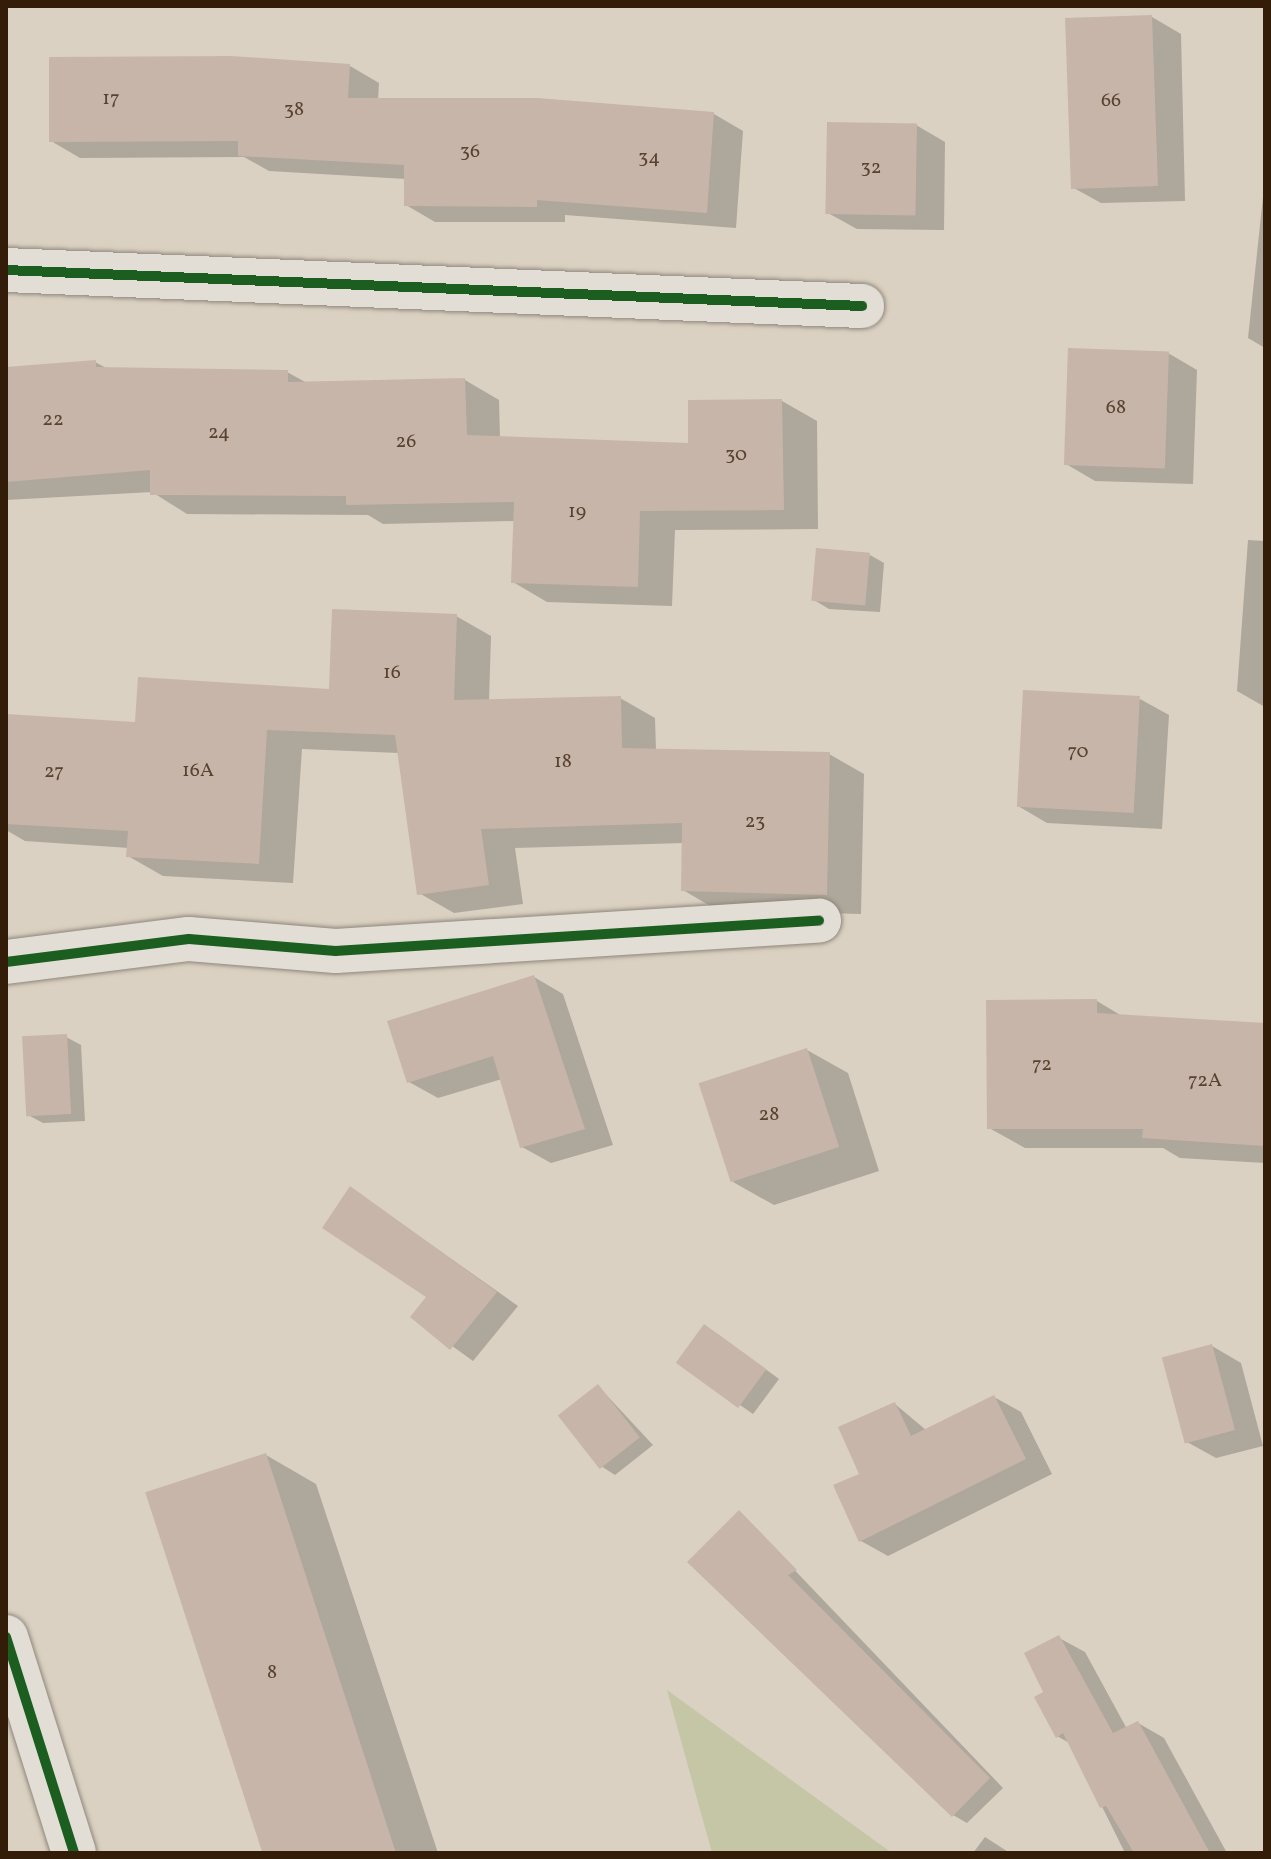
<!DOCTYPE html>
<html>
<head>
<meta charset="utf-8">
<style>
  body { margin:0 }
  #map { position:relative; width:1271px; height:1859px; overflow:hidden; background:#dad1c2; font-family:Vollkorn,serif }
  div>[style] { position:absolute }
  .green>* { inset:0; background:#c4c6a6 }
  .shadow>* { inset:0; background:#0003 }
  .building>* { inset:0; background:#c7b5aa; transform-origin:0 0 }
  .roads { filter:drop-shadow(0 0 2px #8f877c) drop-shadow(0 0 2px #8f877c) }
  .minor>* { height:44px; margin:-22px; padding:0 22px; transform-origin:22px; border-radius:22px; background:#e2ded6 }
  .cycleway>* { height:10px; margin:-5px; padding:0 5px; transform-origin:5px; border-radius:5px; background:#1b5e20 }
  span { translate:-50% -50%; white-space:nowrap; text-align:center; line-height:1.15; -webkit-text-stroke:7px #eee3d0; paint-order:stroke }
  .number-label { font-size:20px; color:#594330 }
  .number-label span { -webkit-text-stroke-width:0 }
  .frame { position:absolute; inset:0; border:8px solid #341d08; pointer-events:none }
</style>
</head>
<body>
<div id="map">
  <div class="green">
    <i style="clip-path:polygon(667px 1690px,892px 1853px,712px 1853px)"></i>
  </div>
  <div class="shadow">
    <i style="clip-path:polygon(1152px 17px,1181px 34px,1185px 201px,1101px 203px,1072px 187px)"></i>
    <i style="clip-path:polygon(350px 66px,379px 83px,378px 100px,714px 114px,743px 131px,736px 228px,565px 215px,565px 222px,435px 222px,406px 205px,406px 179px,269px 171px,244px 157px,80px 158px,51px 141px)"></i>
    <i style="clip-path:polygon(916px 125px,945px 142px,944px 230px,857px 229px,828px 213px)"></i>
    <i style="clip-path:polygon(1265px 178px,1265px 348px,1248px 338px)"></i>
    <i style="clip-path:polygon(1168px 353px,1197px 370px,1193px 484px,1095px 481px,1066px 464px)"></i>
    <i style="clip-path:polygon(95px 362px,108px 369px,287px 372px,307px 383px,465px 380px,499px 400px,500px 438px,690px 445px,782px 401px,817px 421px,818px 529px,675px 530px,672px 606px,547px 602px,513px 582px,515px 521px,383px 524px,368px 515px,187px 514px,152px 492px,6px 500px,6px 369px)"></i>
    <i style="clip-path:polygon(1248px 540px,1265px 541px,1265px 707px,1237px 691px)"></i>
    <i style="clip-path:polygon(870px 555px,884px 563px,880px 612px,829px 609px,814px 600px)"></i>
    <i style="clip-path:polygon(456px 616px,491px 636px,489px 701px,620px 698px,655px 718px,656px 750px,829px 754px,864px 774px,861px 914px,717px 910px,683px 890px,684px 843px,515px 848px,523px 904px,454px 913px,419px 893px,399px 753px,302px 749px,293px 883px,163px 876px,128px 856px,129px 848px,25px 841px,6px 830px,6px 716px,137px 724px,331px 691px)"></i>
    <i style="clip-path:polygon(1140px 699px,1169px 715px,1162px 829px,1047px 823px,1018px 806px)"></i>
    <i style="clip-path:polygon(534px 977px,563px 994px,613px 1145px,551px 1163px,522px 1147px,502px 1079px,438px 1098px,409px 1082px)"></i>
    <i style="clip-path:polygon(1097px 1001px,1122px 1016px,1265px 1025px,1265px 1163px,1180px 1158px,1163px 1148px,1025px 1148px,989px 1128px)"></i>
    <i style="clip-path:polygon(66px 1037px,81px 1045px,85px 1121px,43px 1123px,28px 1115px)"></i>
    <i style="clip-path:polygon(807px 1050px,848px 1073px,879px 1171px,774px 1205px,733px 1182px)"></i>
    <i style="clip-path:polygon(351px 1188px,518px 1306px,473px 1361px,412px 1317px,429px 1297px)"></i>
    <i style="clip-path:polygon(719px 1335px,779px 1379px,753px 1414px,678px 1362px)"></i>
    <i style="clip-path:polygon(1212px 1346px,1241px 1363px,1263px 1446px,1216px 1458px,1187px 1442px)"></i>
    <i style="clip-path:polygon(598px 1386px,653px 1445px,615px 1475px,601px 1466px)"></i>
    <i style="clip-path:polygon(994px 1397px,1021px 1412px,1052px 1474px,888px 1556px,861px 1541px,862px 1475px,895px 1404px,926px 1430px)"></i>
    <i style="clip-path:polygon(266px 1455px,316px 1484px,438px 1853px,266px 1853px)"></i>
    <i style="clip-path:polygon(740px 1513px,1003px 1788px,967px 1823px,953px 1815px)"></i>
    <i style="clip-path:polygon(1059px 1638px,1085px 1652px,1127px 1729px,1138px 1723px,1164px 1738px,1227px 1853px,1125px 1853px,1071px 1744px,1057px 1736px,1046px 1693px)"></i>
    <i style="clip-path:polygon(985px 1837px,999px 1846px,1010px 1853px,973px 1853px)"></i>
  </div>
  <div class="building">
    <i style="left:1152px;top:15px;width:171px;height:87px;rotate:88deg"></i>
    <i style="clip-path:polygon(231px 56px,350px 64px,348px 98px,537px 98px,714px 112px,707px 213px,537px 200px,537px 207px,404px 206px,404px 165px,238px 156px,238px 141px,49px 142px,49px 57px)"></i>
    <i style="left:827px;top:122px;width:90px;height:92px;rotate:1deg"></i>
    <i style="left:1068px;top:348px;width:101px;height:117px;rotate:2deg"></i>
    <i style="clip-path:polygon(96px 360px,96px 367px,288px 370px,288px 382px,465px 378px,467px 435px,688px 443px,688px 400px,782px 399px,784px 510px,640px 511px,638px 587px,511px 583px,514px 502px,346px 505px,346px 496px,150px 495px,150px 470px,6px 482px,6px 367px)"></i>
    <i style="left:816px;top:548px;width:54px;height:53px;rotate:5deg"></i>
    <i style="clip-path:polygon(332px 609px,457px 614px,454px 700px,621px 696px,622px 748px,830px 752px,827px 895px,681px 891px,682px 823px,481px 829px,489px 885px,417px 895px,395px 735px,267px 730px,259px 864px,126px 857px,128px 831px,6px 824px,6px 714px,135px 722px,138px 677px,329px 689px)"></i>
    <i style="left:1023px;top:690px;width:117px;height:117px;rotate:3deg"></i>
    <i style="clip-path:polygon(534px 975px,585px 1129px,520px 1148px,493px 1056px,407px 1083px,387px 1021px)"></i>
    <i style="clip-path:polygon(1097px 999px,1097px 1013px,1265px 1023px,1265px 1146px,1142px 1138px,1143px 1129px,987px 1129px,986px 1000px)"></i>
    <i style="left:67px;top:1034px;width:80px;height:45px;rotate:87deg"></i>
    <i style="left:807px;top:1048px;width:104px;height:114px;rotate:72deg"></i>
    <i style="clip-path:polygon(350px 1186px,497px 1292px,450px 1350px,410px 1317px,426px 1297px,322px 1228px)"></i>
    <i style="left:704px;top:1324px;width:77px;height:48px;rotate:36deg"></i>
    <i style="left:1212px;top:1344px;width:89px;height:52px;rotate:75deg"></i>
    <i style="left:598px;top:1384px;width:68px;height:51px;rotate:52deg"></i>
    <i style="clip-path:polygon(994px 1395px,1026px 1459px,859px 1542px,833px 1485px,859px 1474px,838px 1427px,895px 1402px,911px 1436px)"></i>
    <i style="left:266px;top:1453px;width:421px;height:127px;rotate:72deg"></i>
    <i style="clip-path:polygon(739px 1510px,797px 1570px,788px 1575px,990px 1778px,952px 1817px,687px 1562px)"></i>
    <i style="clip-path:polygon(1059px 1635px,1113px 1733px,1138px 1721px,1210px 1853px,1134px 1853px,1106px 1806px,1100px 1808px,1063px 1733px,1056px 1738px,1034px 1697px,1043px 1692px,1024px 1653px)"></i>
  </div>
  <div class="roads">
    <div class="minor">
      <i style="left:6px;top:270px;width:857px;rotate:2.41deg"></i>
      <i style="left:6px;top:962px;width:184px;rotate:-7.2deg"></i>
      <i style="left:189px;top:939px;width:147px;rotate:4.7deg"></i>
      <i style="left:336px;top:951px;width:484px;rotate:-3.6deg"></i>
      <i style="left:6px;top:1637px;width:226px;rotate:72.5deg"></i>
    </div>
  </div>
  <div class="cycleway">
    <i style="left:6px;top:270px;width:857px;rotate:2.41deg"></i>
    <i style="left:6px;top:962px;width:184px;rotate:-7.2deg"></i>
    <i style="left:189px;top:939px;width:147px;rotate:4.7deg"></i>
    <i style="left:336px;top:951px;width:484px;rotate:-3.6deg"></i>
    <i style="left:6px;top:1637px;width:226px;rotate:72.5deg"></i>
  </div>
  <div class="number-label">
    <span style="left:111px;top:99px">17</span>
    <span style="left:1111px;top:101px">66</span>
    <span style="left:294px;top:110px">38</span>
    <span style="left:470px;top:152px">36</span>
    <span style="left:649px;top:158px">34</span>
    <span style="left:871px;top:168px">32</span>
    <span style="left:1116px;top:408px">68</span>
    <span style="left:53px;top:420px">22</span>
    <span style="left:219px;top:433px">24</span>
    <span style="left:406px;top:442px">26</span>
    <span style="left:736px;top:455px">30</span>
    <span style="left:577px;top:512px">19</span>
    <span style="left:392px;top:673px">16</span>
    <span style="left:1078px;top:752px">70</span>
    <span style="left:563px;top:762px">18</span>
    <span style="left:198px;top:771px">16А</span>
    <span style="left:54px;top:772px">27</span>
    <span style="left:755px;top:822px">23</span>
    <span style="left:1042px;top:1065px">72</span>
    <span style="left:1205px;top:1081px">72А</span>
    <span style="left:769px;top:1115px">28</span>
    <span style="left:272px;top:1673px">8</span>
  </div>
  <div class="frame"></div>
</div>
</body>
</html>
